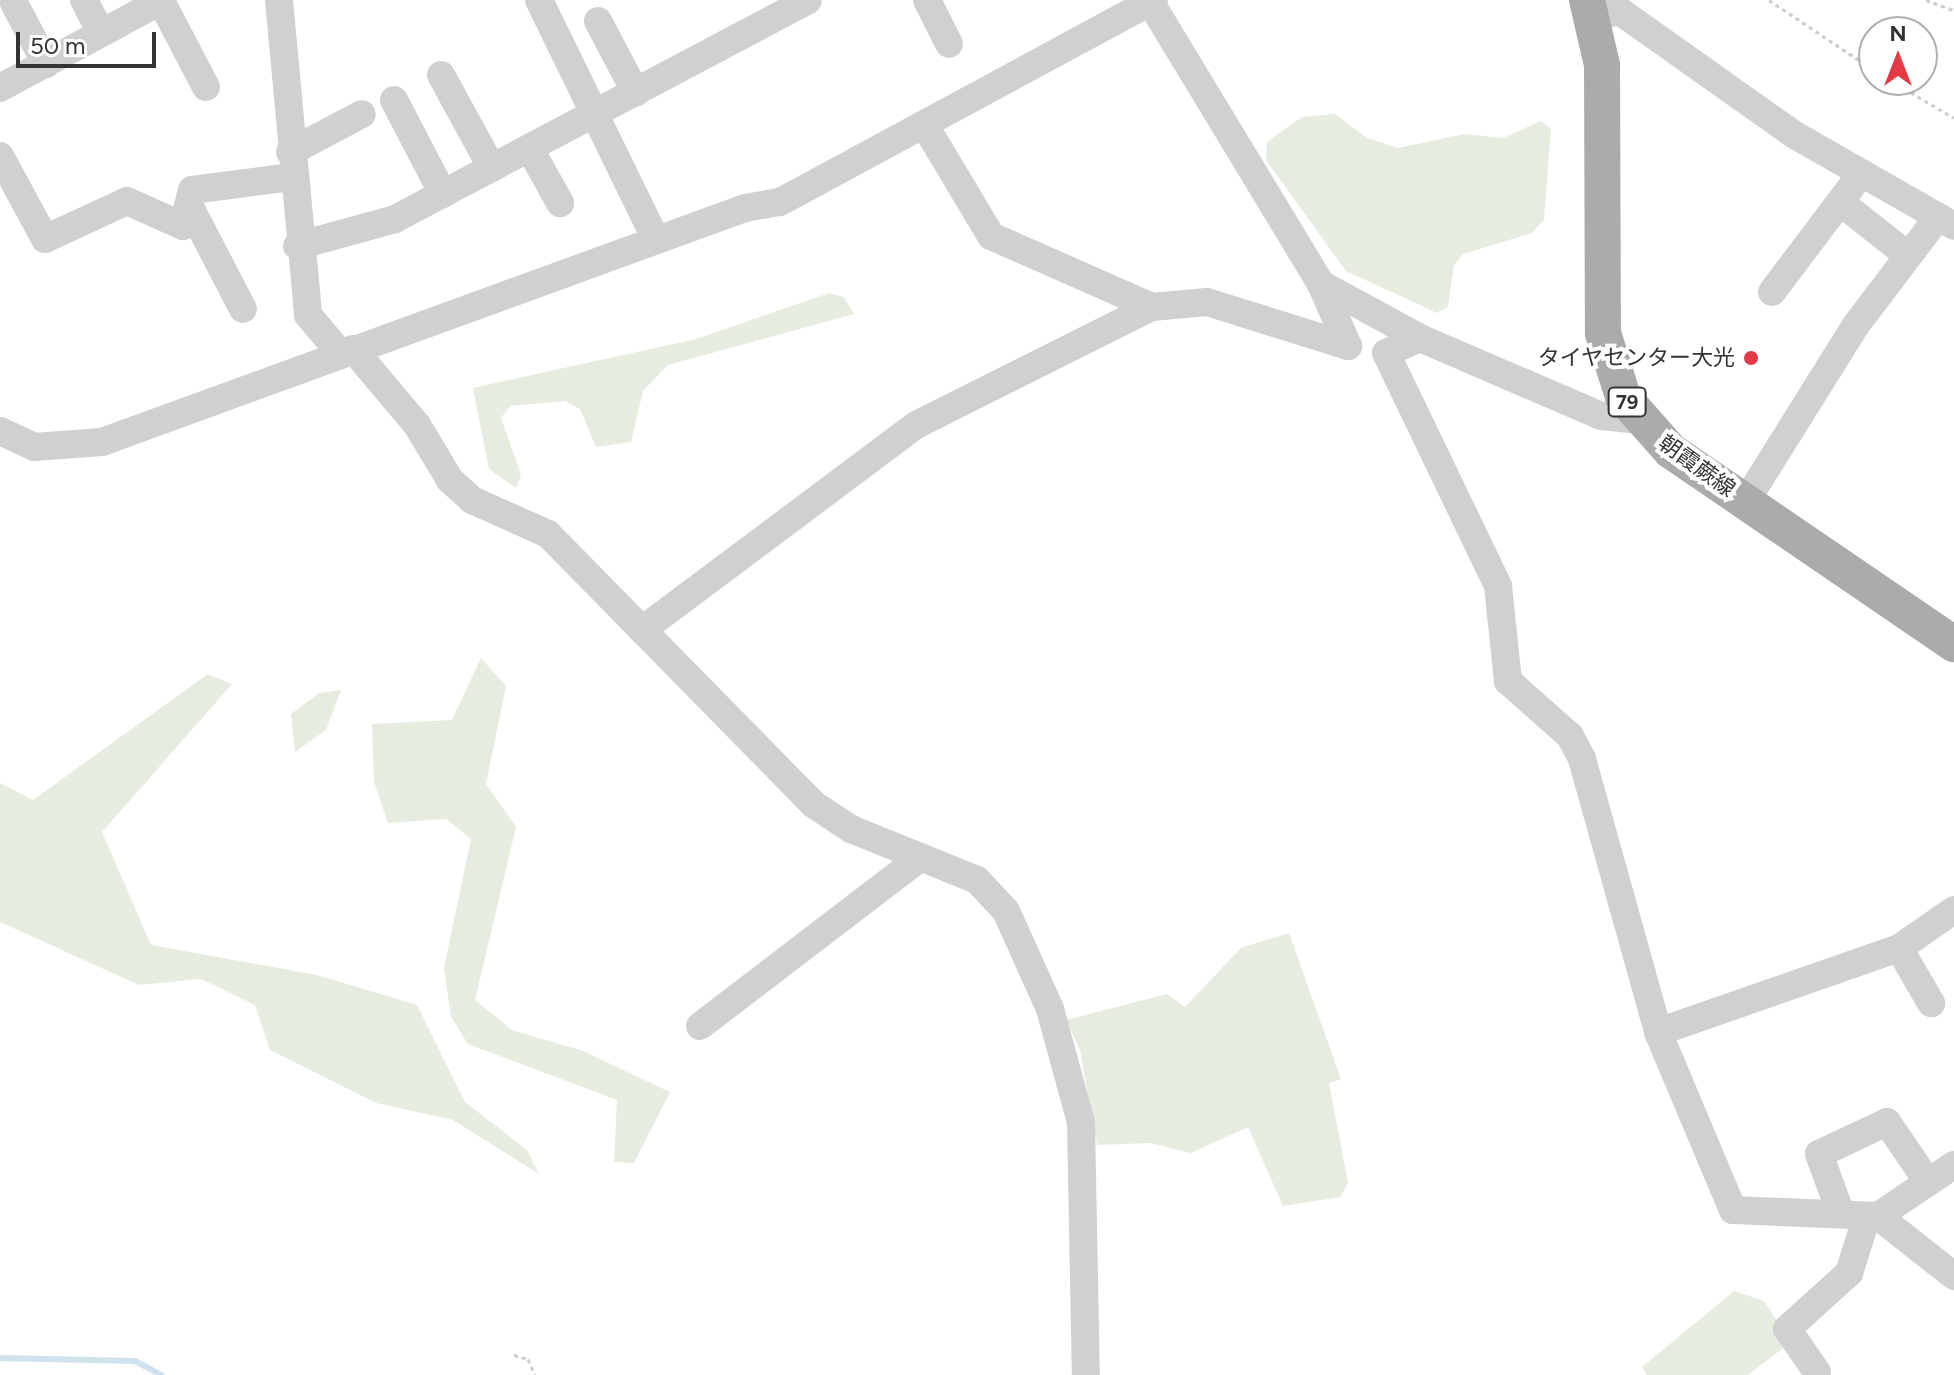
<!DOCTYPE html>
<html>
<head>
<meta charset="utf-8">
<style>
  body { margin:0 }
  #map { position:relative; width:1954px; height:1375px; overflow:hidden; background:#fff; font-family:Figtree,"Noto Sans JP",sans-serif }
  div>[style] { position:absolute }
  .green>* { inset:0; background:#e6ecdf }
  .stream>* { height:6px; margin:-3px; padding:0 3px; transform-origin:3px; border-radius:3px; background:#cfe2ee }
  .path>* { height:3px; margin-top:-1.5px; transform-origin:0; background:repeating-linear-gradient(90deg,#cdcdcd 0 4px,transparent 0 8px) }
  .minor>* { height:28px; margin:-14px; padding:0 14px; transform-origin:14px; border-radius:14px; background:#d0d0d0 }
  .major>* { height:36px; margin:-18px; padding:0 18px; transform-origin:18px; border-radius:18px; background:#ababab }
  .dots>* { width:22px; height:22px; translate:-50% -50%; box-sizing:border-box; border:4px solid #fff; border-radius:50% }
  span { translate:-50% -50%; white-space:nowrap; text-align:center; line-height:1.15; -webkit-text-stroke:8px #fff; paint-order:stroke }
  .shield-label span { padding:2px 6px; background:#fff; border:2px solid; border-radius:6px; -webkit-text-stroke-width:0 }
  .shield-label { font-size:20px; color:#333; font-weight:700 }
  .poi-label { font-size:22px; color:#333 }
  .right { translate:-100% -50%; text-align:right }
  .street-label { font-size:22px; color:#333 }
  .north { position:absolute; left:1858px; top:16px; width:80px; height:80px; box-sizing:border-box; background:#fff; border:2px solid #adadad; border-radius:50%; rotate:0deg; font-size:22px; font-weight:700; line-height:32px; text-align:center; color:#333 }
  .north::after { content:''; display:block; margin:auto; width:28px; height:36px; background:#e63946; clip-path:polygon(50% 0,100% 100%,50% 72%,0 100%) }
  .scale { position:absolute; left:16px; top:32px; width:140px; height:36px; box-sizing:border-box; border:4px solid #333; border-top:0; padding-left:10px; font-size:24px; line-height:28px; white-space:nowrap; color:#333; -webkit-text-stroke:6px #fff; paint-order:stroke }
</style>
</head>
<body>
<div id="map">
  <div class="green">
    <i style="clip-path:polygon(1335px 114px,1367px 138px,1398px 148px,1464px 134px,1503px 138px,1541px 121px,1551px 129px,1544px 220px,1532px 233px,1463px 254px,1454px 265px,1448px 307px,1437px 313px,1346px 271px,1266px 160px,1267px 142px,1302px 117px)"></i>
    <i style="clip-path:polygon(829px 293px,844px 297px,854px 314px,668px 365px,643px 391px,631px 442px,596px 447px,580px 409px,565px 401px,510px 406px,501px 418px,521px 475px,516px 488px,489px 469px,473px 388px,696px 339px)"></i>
    <i style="clip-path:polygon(481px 658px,506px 686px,486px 784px,516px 827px,475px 1000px,512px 1030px,583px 1051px,670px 1092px,634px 1163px,614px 1162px,617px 1100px,468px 1044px,451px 1017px,444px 968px,471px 839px,446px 819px,388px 823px,374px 782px,372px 724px,452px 720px)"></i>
    <i style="clip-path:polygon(208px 674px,232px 684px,102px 832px,151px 945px,317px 975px,417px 1005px,465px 1102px,527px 1150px,539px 1174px,453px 1120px,376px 1103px,270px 1050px,255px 1005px,201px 979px,139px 985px,0 922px,0 783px,33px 800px)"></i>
    <i style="clip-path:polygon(341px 690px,326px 730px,295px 752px,291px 714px,319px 693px)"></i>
    <i style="clip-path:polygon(1289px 933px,1341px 1079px,1329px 1083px,1348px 1183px,1340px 1197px,1283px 1206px,1248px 1127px,1191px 1153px,1150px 1143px,1097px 1145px,1080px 1050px,1066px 1020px,1167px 994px,1185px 1007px,1241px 948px)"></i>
    <i style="clip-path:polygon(1734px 1291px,1764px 1301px,1779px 1324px,1782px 1349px,1748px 1375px,1647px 1375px,1642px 1367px)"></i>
  </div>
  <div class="stream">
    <i style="left:0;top:1358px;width:135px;rotate:1.3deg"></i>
    <i style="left:135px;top:1361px;width:30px;rotate:28deg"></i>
  </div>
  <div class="path">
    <i style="left:1769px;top:0;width:126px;rotate:33.7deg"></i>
    <i style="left:1926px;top:0;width:30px;rotate:20deg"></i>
    <i style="left:1890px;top:80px;width:74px;rotate:30.7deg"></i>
    <i style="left:514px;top:1355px;width:15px;rotate:16deg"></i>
    <i style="left:528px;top:1359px;width:17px;rotate:66deg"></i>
  </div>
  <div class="minor">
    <i style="left:84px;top:0;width:37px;rotate:63deg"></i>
    <i style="left:279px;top:0;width:316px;rotate:84.7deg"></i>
    <i style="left:308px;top:315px;width:50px;rotate:49.9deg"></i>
    <i style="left:539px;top:0;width:267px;rotate:64deg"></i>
    <i style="left:927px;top:0;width:49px;rotate:63.4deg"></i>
    <i style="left:1149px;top:0;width:332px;rotate:58.8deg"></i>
    <i style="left:1321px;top:284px;width:113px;rotate:28.6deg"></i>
    <i style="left:1420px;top:338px;width:197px;rotate:23.3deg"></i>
    <i style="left:1601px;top:416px;width:39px;rotate:6deg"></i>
    <i style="left:161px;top:1px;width:97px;rotate:62.4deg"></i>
    <i style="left:14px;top:3px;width:69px;rotate:62.3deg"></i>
    <i style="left:1594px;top:14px;width:27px;rotate:-4deg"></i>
    <i style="left:1621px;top:12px;width:211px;rotate:35.3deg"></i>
    <i style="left:1793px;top:134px;width:185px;rotate:29.7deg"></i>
    <i style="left:598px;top:21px;width:81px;rotate:62.2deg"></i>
    <i style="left:441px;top:75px;width:106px;rotate:61.3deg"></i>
    <i style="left:0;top:88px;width:185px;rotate:-28.4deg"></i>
    <i style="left:394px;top:100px;width:106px;rotate:62.5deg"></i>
    <i style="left:927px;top:129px;width:125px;rotate:59.1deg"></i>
    <i style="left:991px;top:236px;width:176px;rotate:23.8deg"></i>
    <i style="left:530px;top:149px;width:62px;rotate:60.9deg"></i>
    <i style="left:290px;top:152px;width:81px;rotate:-27.8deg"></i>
    <i style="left:0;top:156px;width:94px;rotate:61.5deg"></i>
    <i style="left:45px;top:239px;width:90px;rotate:-24.9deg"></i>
    <i style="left:127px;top:201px;width:61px;rotate:24.1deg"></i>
    <i style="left:183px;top:226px;width:37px;rotate:-76deg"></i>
    <i style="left:192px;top:190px;width:101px;rotate:-7.4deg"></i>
    <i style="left:1840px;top:202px;width:84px;rotate:38.2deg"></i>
    <i style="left:189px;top:205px;width:117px;rotate:62.6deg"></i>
    <i style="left:297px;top:246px;width:102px;rotate:-15.4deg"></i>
    <i style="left:395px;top:219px;width:467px;rotate:-27.9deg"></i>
    <i style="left:1772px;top:292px;width:148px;rotate:-53deg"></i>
    <i style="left:1420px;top:338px;width:37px;rotate:156deg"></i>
    <i style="left:1386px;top:353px;width:259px;rotate:64.3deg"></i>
    <i style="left:1498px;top:586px;width:96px;rotate:84deg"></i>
    <i style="left:1508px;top:681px;width:83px;rotate:41.6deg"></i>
    <i style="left:1570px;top:736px;width:26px;rotate:62deg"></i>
    <i style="left:1582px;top:759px;width:283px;rotate:74.4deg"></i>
    <i style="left:1658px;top:1032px;width:193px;rotate:67.2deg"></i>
    <i style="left:1733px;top:1210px;width:145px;rotate:2.4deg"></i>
    <i style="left:1878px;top:1216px;width:92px;rotate:-33.9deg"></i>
    <i style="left:353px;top:349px;width:99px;rotate:49.9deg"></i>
    <i style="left:417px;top:425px;width:64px;rotate:59deg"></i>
    <i style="left:450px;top:480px;width:30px;rotate:42deg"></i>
    <i style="left:472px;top:500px;width:83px;rotate:24.1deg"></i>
    <i style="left:548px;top:534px;width:378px;rotate:45.5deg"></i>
    <i style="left:813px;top:804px;width:45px;rotate:33.3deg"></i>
    <i style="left:851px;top:829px;width:136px;rotate:22deg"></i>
    <i style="left:977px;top:880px;width:42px;rotate:46.9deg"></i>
    <i style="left:1006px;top:911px;width:107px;rotate:65.8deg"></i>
    <i style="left:1050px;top:1009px;width:117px;rotate:74.7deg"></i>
    <i style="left:1081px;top:1122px;width:253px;rotate:88.9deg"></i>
    <i style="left:0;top:431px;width:38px;rotate:25deg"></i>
    <i style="left:34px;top:447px;width:68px;rotate:-4.2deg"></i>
    <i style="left:102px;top:442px;width:684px;rotate:-20deg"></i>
    <i style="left:745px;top:208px;width:36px;rotate:-10deg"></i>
    <i style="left:780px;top:202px;width:425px;rotate:-28.4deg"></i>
    <i style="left:1746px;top:501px;width:208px;rotate:-58deg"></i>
    <i style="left:1856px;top:325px;width:136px;rotate:-52.8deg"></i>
    <i style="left:642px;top:630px;width:342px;rotate:-36.8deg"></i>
    <i style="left:916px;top:425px;width:264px;rotate:-26.6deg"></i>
    <i style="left:1152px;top:307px;width:55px;rotate:-5.2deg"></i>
    <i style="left:1207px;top:302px;width:148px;rotate:17.3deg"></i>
    <i style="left:1348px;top:346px;width:68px;rotate:-113.5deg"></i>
    <i style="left:1899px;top:948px;width:64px;rotate:59.8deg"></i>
    <i style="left:700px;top:1026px;width:278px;rotate:-37.4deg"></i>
    <i style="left:1658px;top:1032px;width:255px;rotate:-19.2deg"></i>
    <i style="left:1899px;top:948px;width:67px;rotate:-34.6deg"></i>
    <i style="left:1841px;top:1214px;width:64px;rotate:-110.1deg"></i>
    <i style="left:1819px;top:1154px;width:75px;rotate:-25.2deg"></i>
    <i style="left:1887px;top:1122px;width:73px;rotate:55.7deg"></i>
    <i style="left:1878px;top:1216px;width:97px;rotate:38.3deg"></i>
    <i style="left:1817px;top:1372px;width:52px;rotate:-124.9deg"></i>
    <i style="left:1787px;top:1329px;width:84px;rotate:-42.1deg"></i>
    <i style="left:1849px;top:1273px;width:60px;rotate:-72.5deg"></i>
  </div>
  <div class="major">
    <i style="left:1587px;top:0;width:67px;rotate:77deg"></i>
    <i style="left:1602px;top:65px;width:268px;rotate:89.8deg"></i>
    <i style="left:1603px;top:333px;width:67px;rotate:72.6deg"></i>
    <i style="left:1623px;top:397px;width:72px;rotate:48.4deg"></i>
    <i style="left:1671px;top:451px;width:343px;rotate:34.3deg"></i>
  </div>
  <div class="dots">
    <i style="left:1751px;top:358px;background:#e63946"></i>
  </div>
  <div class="shield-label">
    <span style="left:1627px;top:402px">79</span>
  </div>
  <div class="poi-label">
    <span class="right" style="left:1735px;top:358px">タイヤセンター大光</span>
  </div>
  <div class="street-label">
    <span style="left:1697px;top:466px;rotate:36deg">朝霞蕨線</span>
  </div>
  <div class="north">N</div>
  <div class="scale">50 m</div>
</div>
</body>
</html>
